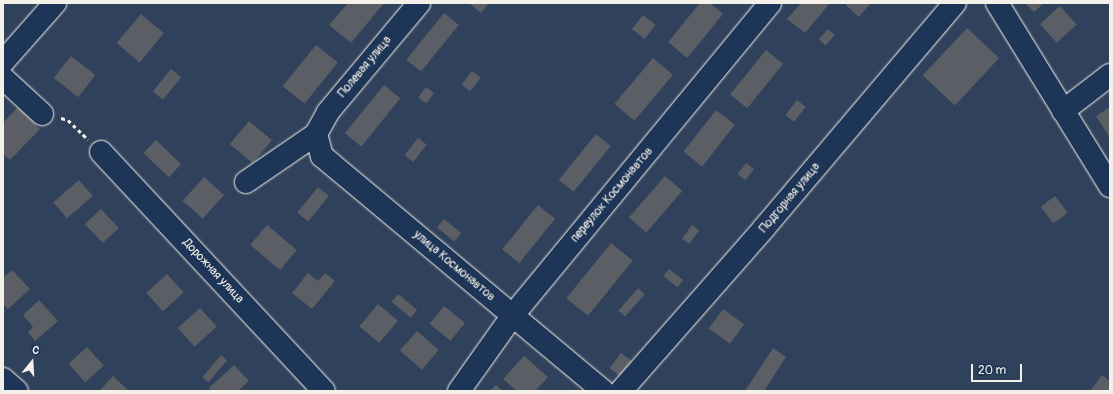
<!DOCTYPE html>
<html>
<head>
<meta charset="utf-8">
<style>
  body { margin:0 }
  #map { position:relative; width:1113px; height:394px; overflow:hidden; background:#30415b; font-family:Pangolin,sans-serif }
  div>[style] { position:absolute }
  .building>* { inset:0; background:#5b5e65; transform-origin:0 0 }
  .path>* { height:2.5px; margin-top:-1.25px; transform-origin:0; background:repeating-linear-gradient(90deg,#f4f1e8 0 4px,transparent 0 7px) }
  .roads { filter:drop-shadow(0 0 1px #f4f1e8) drop-shadow(0 0 1px #f4f1e8) }
  .minor>* { height:22px; margin:-11px; padding:0 11px; transform-origin:11px; border-radius:11px; background:#1d3557 }
  span { translate:-50% -50%; white-space:nowrap; text-align:center; line-height:1.15; -webkit-text-stroke:4px #1d3557; paint-order:stroke }
  .street-label { font-size:12px; color:#f4f1e8 }
  .frame { position:absolute; inset:0; border:4px solid #f4f1e8; pointer-events:none }
  .north { position:absolute; left:12px; top:342px; width:40px; height:40px; -webkit-text-stroke:3px #1d3557; paint-order:stroke; rotate:18deg; font-size:11px; font-weight:700; line-height:16px; text-align:center; color:#f4f1e8 }
  .north::after { content:''; display:block; margin:auto; width:14px; height:18px; background:#f4f1e8; clip-path:polygon(50% 0,100% 100%,50% 72%,0 100%) }
  .scale { position:absolute; left:971px; top:364px; width:51px; height:18px; box-sizing:border-box; border:2px solid #f4f1e8; border-top:0; padding-left:5px; font-size:12px; line-height:14px; white-space:nowrap; color:#f4f1e8; -webkit-text-stroke:3px #1d3557; paint-order:stroke }
</style>
</head>
<body>
<div id="map">
  <div class="building">
    <i style="clip-path:polygon(348px 3px,384px 3px,351px 43px,329px 25px)"></i>
    <i style="clip-path:polygon(469px 3px,489px 3px,481px 13px)"></i>
    <i style="clip-path:polygon(700px 3px,710px 3px,723px 14px,687px 58px,668px 42px)"></i>
    <i style="clip-path:polygon(801px 3px,830px 3px,805px 33px,787px 19px)"></i>
    <i style="clip-path:polygon(848px 3px,871px 3px,859px 17px,846px 5px)"></i>
    <i style="clip-path:polygon(1025px 3px,1044px 3px,1034px 12px)"></i>
    <i style="left:1060px;top:6px;width:25px;height:27px;rotate:48deg"></i>
    <i style="left:444px;top:13px;width:19px;height:60px;rotate:39deg"></i>
    <i style="left:141px;top:14px;width:30px;height:38px;rotate:40deg"></i>
    <i style="left:643px;top:15px;width:16px;height:18px;rotate:38deg"></i>
    <i style="left:967px;top:28px;width:44px;height:65px;rotate:43deg"></i>
    <i style="left:828px;top:29px;width:9px;height:14px;rotate:41deg"></i>
    <i style="left:316px;top:45px;width:28px;height:53px;rotate:39deg"></i>
    <i style="left:766px;top:50px;width:22px;height:57px;rotate:39deg"></i>
    <i style="left:71px;top:56px;width:31px;height:28px;rotate:38deg"></i>
    <i style="left:653px;top:58px;width:26px;height:60px;rotate:40deg"></i>
    <i style="left:171px;top:69px;width:13px;height:29px;rotate:39deg"></i>
    <i style="left:472px;top:71px;width:11px;height:17px;rotate:38deg"></i>
    <i style="left:384px;top:85px;width:21px;height:62px;rotate:39deg"></i>
    <i style="left:426px;top:87px;width:10px;height:13px;rotate:37deg"></i>
    <i style="left:797px;top:100px;width:11px;height:19px;rotate:38deg"></i>
    <i style="clip-path:polygon(18px 107px,40px 129px,10px 160px,3px 154px,3px 123px)"></i>
    <i style="clip-path:polygon(1110px 107px,1110px 138px,1096px 116px)"></i>
    <i style="left:716px;top:110px;width:24px;height:53px;rotate:38deg"></i>
    <i style="left:249px;top:121px;width:30px;height:30px;rotate:40deg"></i>
    <i style="left:596px;top:134px;width:19px;height:59px;rotate:39deg"></i>
    <i style="left:418px;top:138px;width:11px;height:22px;rotate:38deg"></i>
    <i style="left:156px;top:140px;width:35px;height:18px;rotate:44deg"></i>
    <i style="left:746px;top:163px;width:10px;height:14px;rotate:37deg"></i>
    <i style="left:665px;top:176px;width:23px;height:55px;rotate:41deg"></i>
    <i style="left:204px;top:177px;width:27px;height:32px;rotate:42deg"></i>
    <i style="left:79px;top:180px;width:21px;height:34px;rotate:49deg"></i>
    <i style="left:318px;top:187px;width:14px;height:33px;rotate:39deg"></i>
    <i style="left:1055px;top:196px;width:21px;height:18px;rotate:53deg"></i>
    <i style="left:538px;top:205px;width:22px;height:57px;rotate:39deg"></i>
    <i style="left:101px;top:209px;width:26px;height:22px;rotate:47deg"></i>
    <i style="left:444px;top:219px;width:22px;height:11px;rotate:39deg"></i>
    <i style="left:267px;top:225px;width:39px;height:26px;rotate:40deg"></i>
    <i style="left:692px;top:225px;width:9px;height:17px;rotate:36deg"></i>
    <i style="left:611px;top:243px;width:28px;height:71px;rotate:39deg"></i>
    <i style="left:669px;top:269px;width:18px;height:9px;rotate:38deg"></i>
    <i style="clip-path:polygon(12px 270px,30px 289px,8px 309px,3px 304px,3px 278px)"></i>
    <i style="clip-path:polygon(308px 273px,318px 281px,325px 273px,335px 281px,312px 309px,292px 293px)"></i>
    <i style="left:167px;top:274px;width:25px;height:28px;rotate:48deg"></i>
    <i style="left:638px;top:288px;width:9px;height:30px;rotate:41deg"></i>
    <i style="left:398px;top:294px;width:25px;height:10px;rotate:40deg"></i>
    <i style="clip-path:polygon(39px 300px,58px 321px,35px 341px,28px 332px,33px 327px,23px 315px)"></i>
    <i style="left:378px;top:304px;width:26px;height:29px;rotate:40deg"></i>
    <i style="left:444px;top:306px;width:27px;height:23px;rotate:39deg"></i>
    <i style="left:200px;top:308px;width:25px;height:30px;rotate:48deg"></i>
    <i style="left:723px;top:309px;width:26px;height:24px;rotate:36deg"></i>
    <i style="left:417px;top:331px;width:29px;height:26px;rotate:41deg"></i>
    <i style="left:87px;top:347px;width:25px;height:25px;rotate:48deg"></i>
    <i style="clip-path:polygon(773px 348px,786px 357px,764px 391px,745px 391px)"></i>
    <i style="left:621px;top:353px;width:15px;height:19px;rotate:37deg"></i>
    <i style="left:221px;top:355px;width:8px;height:29px;rotate:40deg"></i>
    <i style="clip-path:polygon(524px 356px,548px 377px,535px 391px,517px 391px,503px 379px)"></i>
    <i style="clip-path:polygon(234px 365px,249px 381px,238px 391px,211px 391px,209px 388px)"></i>
    <i style="clip-path:polygon(1102px 375px,1110px 381px,1110px 391px,1090px 391px)"></i>
    <i style="clip-path:polygon(113px 376px,129px 391px,99px 391px)"></i>
    <i style="clip-path:polygon(496px 385px,502px 391px,490px 391px)"></i>
  </div>
  <div class="path">
    <i style="left:61px;top:118px;width:7px;rotate:16deg"></i>
    <i style="left:68px;top:120px;width:28px;rotate:44deg"></i>
  </div>
  <div class="roads">
    <div class="minor">
      <i style="left:997px;top:3px;width:215px;rotate:58.3deg"></i>
      <i style="left:3px;top:62px;width:79px;rotate:-48.6deg"></i>
      <i style="left:3px;top:78px;width:53px;rotate:42.7deg"></i>
      <i style="left:1063px;top:111px;width:59px;rotate:-37.5deg"></i>
      <i style="left:316px;top:134px;width:23px;rotate:75deg"></i>
      <i style="left:322px;top:156px;width:366px;rotate:39.9deg"></i>
      <i style="left:101px;top:152px;width:327px;rotate:47deg"></i>
      <i style="left:246px;top:182px;width:85px;rotate:-34.4deg"></i>
      <i style="left:316px;top:134px;width:25px;rotate:-61deg"></i>
      <i style="left:328px;top:112px;width:142px;rotate:-50.1deg"></i>
      <i style="left:3px;top:379px;width:18px;rotate:41deg"></i>
      <i style="left:459px;top:391px;width:93px;rotate:-54.6deg"></i>
      <i style="left:513px;top:315px;width:404px;rotate:-50.5deg"></i>
      <i style="left:621px;top:391px;width:217px;rotate:-48.7deg"></i>
      <i style="left:764px;top:228px;width:295px;rotate:-49.7deg"></i>
    </div>
  </div>
  <div class="street-label">
    <span style="left:365px;top:67px;rotate:-50deg">Полевая улица</span>
    <span style="left:612px;top:195px;rotate:-50deg">переулок Космонавтов</span>
    <span style="left:790px;top:198px;rotate:-50deg">Подгорная улица</span>
    <span style="left:454px;top:266px;rotate:40deg">улица Космонавтов</span>
    <span style="left:213px;top:271px;rotate:47deg">Дорожная улица</span>
  </div>
  <div class="frame"></div>
  <div class="north">С</div>
  <div class="scale">20 m</div>
</div>
</body>
</html>
